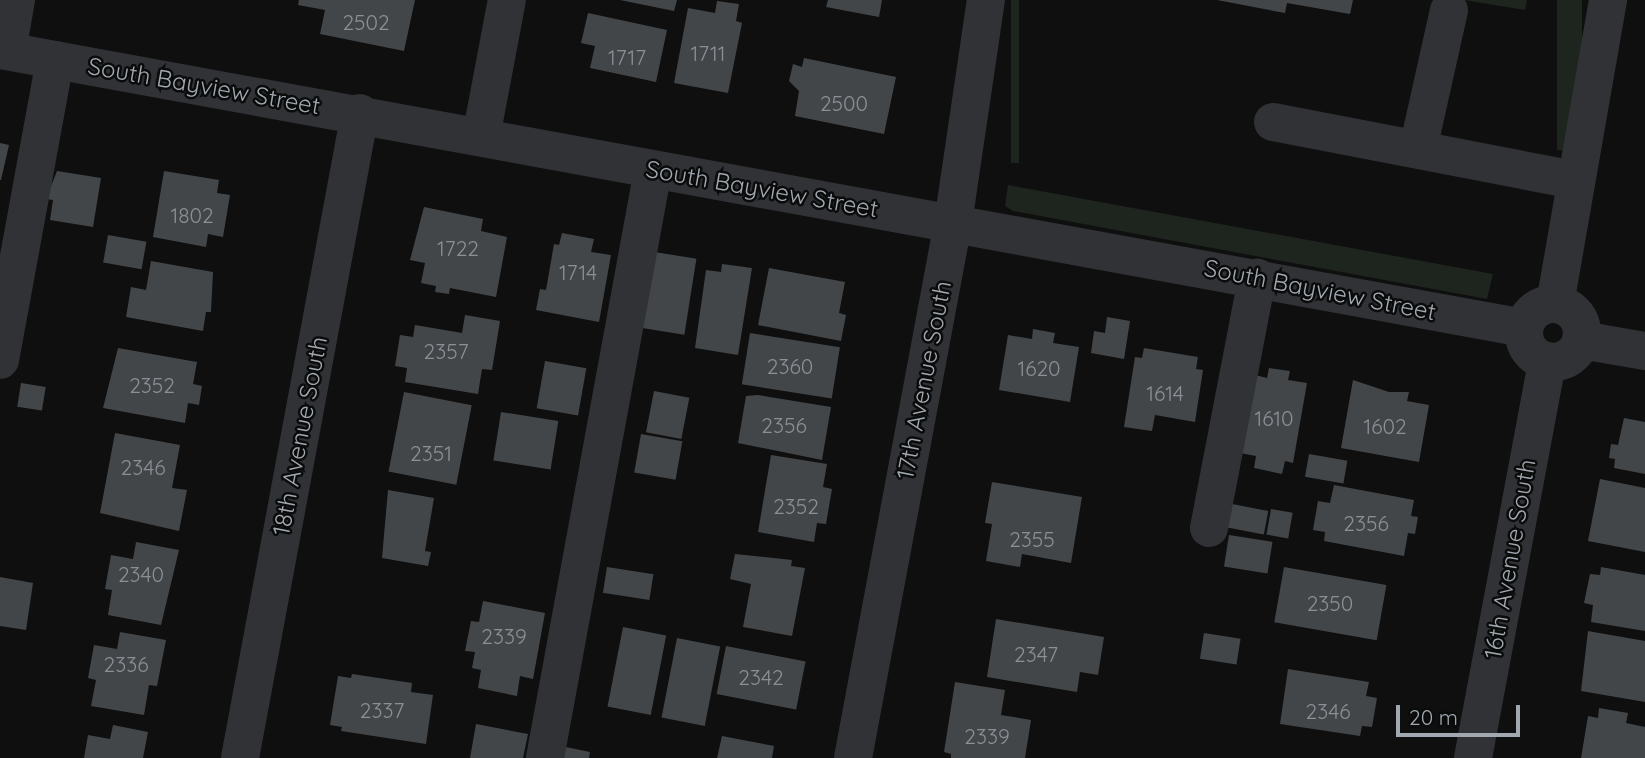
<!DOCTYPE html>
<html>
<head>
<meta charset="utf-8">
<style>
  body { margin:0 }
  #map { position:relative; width:1645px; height:758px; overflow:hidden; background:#0f0f10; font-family:Quicksand,sans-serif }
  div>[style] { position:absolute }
  .green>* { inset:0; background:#1e241e; transform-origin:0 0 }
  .building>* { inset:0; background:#434648; transform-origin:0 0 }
  .minor>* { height:38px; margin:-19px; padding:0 19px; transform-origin:19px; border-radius:19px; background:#313235 }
  .minor>.ring { margin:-19px; padding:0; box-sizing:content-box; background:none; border:38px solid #313235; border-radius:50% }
  span { translate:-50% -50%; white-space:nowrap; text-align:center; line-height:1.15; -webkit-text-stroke:5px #0a0b0b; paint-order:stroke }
  .number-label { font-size:21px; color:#8a9096 }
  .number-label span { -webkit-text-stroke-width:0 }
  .street-label { font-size:24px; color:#a2a8b0 }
  .scale { position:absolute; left:1396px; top:705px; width:124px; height:32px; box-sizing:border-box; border:4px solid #a2a8b0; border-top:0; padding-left:9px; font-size:21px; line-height:24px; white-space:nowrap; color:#a2a8b0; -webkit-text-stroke:5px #0a0b0b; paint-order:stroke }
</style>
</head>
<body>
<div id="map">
  <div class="green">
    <i style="left:1011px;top:0;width:8px;height:163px"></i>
    <i style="clip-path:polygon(1464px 0,1527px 0,1525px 10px)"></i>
    <i style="left:1557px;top:0;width:25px;height:150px"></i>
    <i style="clip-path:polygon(1008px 185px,1493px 274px,1487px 299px,1013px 211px,1005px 206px)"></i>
  </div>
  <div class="building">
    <i style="clip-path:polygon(299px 0,415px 0,404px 51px,320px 34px,325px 10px,298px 5px)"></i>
    <i style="clip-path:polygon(620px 0,677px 0,674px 11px)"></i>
    <i style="clip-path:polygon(828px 0,882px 0,879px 17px,826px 7px)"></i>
    <i style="clip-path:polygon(1217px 0,1353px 0,1350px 14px,1287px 3px,1285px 13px)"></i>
    <i style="clip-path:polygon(717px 1px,739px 4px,736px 21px,742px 23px,728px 93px,674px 83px,688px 8px,715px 13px)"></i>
    <i style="clip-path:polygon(588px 13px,667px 30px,656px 82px,590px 68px,595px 46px,581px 43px)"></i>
    <i style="clip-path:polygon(804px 58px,896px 77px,884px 134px,795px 116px,799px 91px,789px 81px,793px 64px,802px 67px)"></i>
    <i style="clip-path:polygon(0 143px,9px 145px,1px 180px,0 180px)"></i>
    <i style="clip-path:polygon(57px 171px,101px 178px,93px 227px,50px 220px,53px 200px,46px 199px)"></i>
    <i style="clip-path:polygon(164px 171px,219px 180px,217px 193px,230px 195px,223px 237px,208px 234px,206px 247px,153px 237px)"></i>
    <i style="clip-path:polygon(424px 207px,483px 219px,481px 231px,507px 237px,496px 297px,450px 288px,449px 294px,435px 292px,436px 286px,421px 283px,425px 263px,410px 260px)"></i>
    <i style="clip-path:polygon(562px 233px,594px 239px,591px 252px,611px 255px,599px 322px,536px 310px,540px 289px,546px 290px,554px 244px,559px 245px)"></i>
    <i style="left:108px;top:235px;width:39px;height:28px;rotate:10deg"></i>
    <i style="left:648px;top:251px;width:49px;height:77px;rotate:9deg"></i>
    <i style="clip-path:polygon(151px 261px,213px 272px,211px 312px,206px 312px,203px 331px,126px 317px,131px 287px,146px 290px)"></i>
    <i style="clip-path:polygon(722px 264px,752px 268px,738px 355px,695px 348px,706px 270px,721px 272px)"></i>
    <i style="clip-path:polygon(769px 268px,845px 282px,839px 313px,846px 315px,841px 341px,758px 325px)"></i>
    <i style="clip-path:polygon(465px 315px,500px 321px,492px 370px,482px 369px,478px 394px,405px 382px,407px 368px,395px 366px,400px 335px,413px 337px,415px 325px,462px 333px)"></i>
    <i style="clip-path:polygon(1107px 317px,1130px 321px,1124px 359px,1091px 353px,1094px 331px,1105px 333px)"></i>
    <i style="clip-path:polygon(1033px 329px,1055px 333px,1053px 343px,1079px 347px,1070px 402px,999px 390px,1008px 335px,1032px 339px)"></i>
    <i style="left:750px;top:333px;width:91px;height:52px;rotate:9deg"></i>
    <i style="clip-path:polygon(118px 348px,197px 362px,193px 384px,202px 386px,199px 405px,188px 403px,185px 423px,103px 408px)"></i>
    <i style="clip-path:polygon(1144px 348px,1198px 357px,1196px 369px,1203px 370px,1195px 422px,1155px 415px,1152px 431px,1124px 427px,1135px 357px,1142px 358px)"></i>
    <i style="left:545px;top:361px;width:42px;height:48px;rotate:10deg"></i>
    <i style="clip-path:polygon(1269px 368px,1290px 371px,1288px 380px,1307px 383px,1293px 463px,1285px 461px,1282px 474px,1254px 468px,1256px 456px,1240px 453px,1255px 375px,1267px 378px)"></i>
    <i style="clip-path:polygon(1353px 380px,1389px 392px,1409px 392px,1407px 401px,1429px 405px,1419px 462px,1341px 448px)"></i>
    <i style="left:21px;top:383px;width:25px;height:24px;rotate:9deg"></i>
    <i style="left:654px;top:391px;width:36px;height:42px;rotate:11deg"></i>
    <i style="left:404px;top:392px;width:69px;height:81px;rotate:11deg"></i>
    <i style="clip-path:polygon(758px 395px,831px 407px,822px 460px,738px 443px,746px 396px)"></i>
    <i style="left:501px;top:412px;width:58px;height:49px;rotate:9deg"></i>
    <i style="clip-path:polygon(1624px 418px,1645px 422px,1645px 474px,1614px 468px,1615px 459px,1609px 458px,1611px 444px,1618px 445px)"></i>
    <i style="clip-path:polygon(115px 433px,180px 445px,172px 488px,187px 490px,179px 531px,100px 513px)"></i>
    <i style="left:641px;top:434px;width:42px;height:39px;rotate:10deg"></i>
    <i style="left:1309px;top:454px;width:39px;height:23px;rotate:10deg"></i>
    <i style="clip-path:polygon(771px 455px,827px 464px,823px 487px,832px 489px,826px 524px,817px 523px,814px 542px,758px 532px)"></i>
    <i style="clip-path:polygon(1600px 479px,1645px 488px,1645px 552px,1588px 541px)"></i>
    <i style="clip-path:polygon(992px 482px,1082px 497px,1071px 563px,1022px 554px,1020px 567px,986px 561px,992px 524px,985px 523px)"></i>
    <i style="clip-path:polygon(1334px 485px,1414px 500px,1411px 516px,1418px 517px,1415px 534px,1408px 533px,1404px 556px,1324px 541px,1325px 532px,1313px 530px,1318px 501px,1330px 503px)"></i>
    <i style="clip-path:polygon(388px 490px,434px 498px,425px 551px,431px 552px,428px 566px,382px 558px)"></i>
    <i style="left:1232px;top:504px;width:37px;height:24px;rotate:11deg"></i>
    <i style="left:1271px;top:509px;width:22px;height:26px;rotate:10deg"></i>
    <i style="left:1229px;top:535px;width:44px;height:32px;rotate:9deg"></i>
    <i style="clip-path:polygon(136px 542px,179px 550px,161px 625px,108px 615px,112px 590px,105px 589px,111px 555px,133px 559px)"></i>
    <i style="clip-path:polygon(735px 554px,792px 560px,791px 566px,805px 568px,792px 636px,743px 627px,751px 584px,730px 579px)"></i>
    <i style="left:607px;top:567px;width:47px;height:26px;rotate:9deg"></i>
    <i style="left:1284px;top:567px;width:104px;height:56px;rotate:10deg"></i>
    <i style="clip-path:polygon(1601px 567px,1645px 575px,1645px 631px,1591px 622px,1593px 605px,1584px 603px,1590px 574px,1600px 575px)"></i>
    <i style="clip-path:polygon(0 577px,33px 583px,26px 630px,0 626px)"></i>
    <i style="clip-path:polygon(483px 601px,545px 613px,533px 679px,520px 676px,517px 696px,478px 688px,481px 670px,472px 668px,475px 652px,465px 651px,471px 621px,479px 622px)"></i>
    <i style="clip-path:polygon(996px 619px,1104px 637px,1098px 675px,1080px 672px,1077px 692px,987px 677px)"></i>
    <i style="left:623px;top:627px;width:44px;height:81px;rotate:11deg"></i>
    <i style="clip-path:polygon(1588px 631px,1645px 641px,1645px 702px,1581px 691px)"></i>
    <i style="clip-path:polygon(120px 632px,166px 640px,157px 686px,149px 685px,144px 715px,91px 706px,96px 680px,88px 678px,94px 645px,117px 649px)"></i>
    <i style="left:1204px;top:633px;width:37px;height:26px;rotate:9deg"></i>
    <i style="left:677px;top:638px;width:44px;height:81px;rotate:11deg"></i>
    <i style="left:726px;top:646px;width:81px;height:49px;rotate:11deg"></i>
    <i style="clip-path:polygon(1288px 669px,1369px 682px,1366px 696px,1377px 698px,1372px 727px,1362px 726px,1360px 736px,1280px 724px)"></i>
    <i style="clip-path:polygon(352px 674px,412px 683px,411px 692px,433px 695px,426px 744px,341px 731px,342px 727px,330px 725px,338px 676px,351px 678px)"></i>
    <i style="clip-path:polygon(955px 682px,1005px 690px,1001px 715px,1031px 720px,1025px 758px,951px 758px,951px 754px,944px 752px)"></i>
    <i style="clip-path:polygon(1599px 708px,1628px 713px,1626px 723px,1645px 727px,1645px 758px,1581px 758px,1588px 716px,1598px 718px)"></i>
    <i style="clip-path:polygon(476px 724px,528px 734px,523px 758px,470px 758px)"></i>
    <i style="clip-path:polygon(113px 725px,148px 732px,143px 758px,84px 758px,88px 735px,110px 739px)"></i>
    <i style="clip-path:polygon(722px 736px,774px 746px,772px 758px,717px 758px)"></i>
    <i style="clip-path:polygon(556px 745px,590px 752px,589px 758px,554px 758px)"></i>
  </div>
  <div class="minor">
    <i style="left:0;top:50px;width:1549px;rotate:10.34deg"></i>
    <i style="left:7px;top:51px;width:52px;rotate:-80deg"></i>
    <i style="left:1273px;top:122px;width:308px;rotate:10.9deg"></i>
    <i style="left:481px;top:137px;width:139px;rotate:-79.3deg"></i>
    <i style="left:1418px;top:149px;width:142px;rotate:-77.4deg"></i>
    <i class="ring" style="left:1524px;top:304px;width:20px;height:20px"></i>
    <i style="left:1555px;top:304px;width:309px;rotate:-80.1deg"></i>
    <i style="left:1581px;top:340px;width:65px;rotate:9.8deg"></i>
    <i style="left:0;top:360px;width:305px;rotate:-79.6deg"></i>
    <i style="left:1209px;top:528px;width:255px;rotate:-79.1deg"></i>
    <i style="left:240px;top:758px;width:656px;rotate:-79.46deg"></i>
    <i style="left:545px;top:758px;width:598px;rotate:-79.59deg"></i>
    <i style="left:853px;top:758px;width:544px;rotate:-79.41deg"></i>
    <i style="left:953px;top:223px;width:225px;rotate:-81.6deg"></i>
    <i style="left:1473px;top:758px;width:404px;rotate:-79.4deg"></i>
  </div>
  <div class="number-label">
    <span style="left:366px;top:22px">2502</span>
    <span style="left:708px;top:53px">1711</span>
    <span style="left:627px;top:57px">1717</span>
    <span style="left:844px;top:103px">2500</span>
    <span style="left:192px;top:215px">1802</span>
    <span style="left:458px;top:248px">1722</span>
    <span style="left:578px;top:272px">1714</span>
    <span style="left:446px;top:351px">2357</span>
    <span style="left:790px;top:366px">2360</span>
    <span style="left:1039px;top:368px">1620</span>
    <span style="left:152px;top:385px">2352</span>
    <span style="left:1165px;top:393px">1614</span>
    <span style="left:1274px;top:418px">1610</span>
    <span style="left:784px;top:425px">2356</span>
    <span style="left:1385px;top:426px">1602</span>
    <span style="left:431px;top:453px">2351</span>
    <span style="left:143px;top:467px">2346</span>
    <span style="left:796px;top:506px">2352</span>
    <span style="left:1366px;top:523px">2356</span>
    <span style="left:1032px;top:539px">2355</span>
    <span style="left:141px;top:574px">2340</span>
    <span style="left:1330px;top:603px">2350</span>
    <span style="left:504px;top:636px">2339</span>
    <span style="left:1036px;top:654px">2347</span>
    <span style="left:126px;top:664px">2336</span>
    <span style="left:761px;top:677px">2342</span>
    <span style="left:382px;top:710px">2337</span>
    <span style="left:1328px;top:711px">2346</span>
    <span style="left:987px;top:736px">2339</span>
  </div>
  <div class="street-label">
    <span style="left:204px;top:86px;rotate:10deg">South Bayview Street</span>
    <span style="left:762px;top:189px;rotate:10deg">South Bayview Street</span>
    <span style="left:1320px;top:290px;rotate:11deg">South Bayview Street</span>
    <span style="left:924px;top:380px;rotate:-79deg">17th Avenue South</span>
    <span style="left:300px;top:436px;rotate:-79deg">18th Avenue South</span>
    <span style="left:1510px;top:559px;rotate:-80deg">16th Avenue South</span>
  </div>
  <div class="scale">20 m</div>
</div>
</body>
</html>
